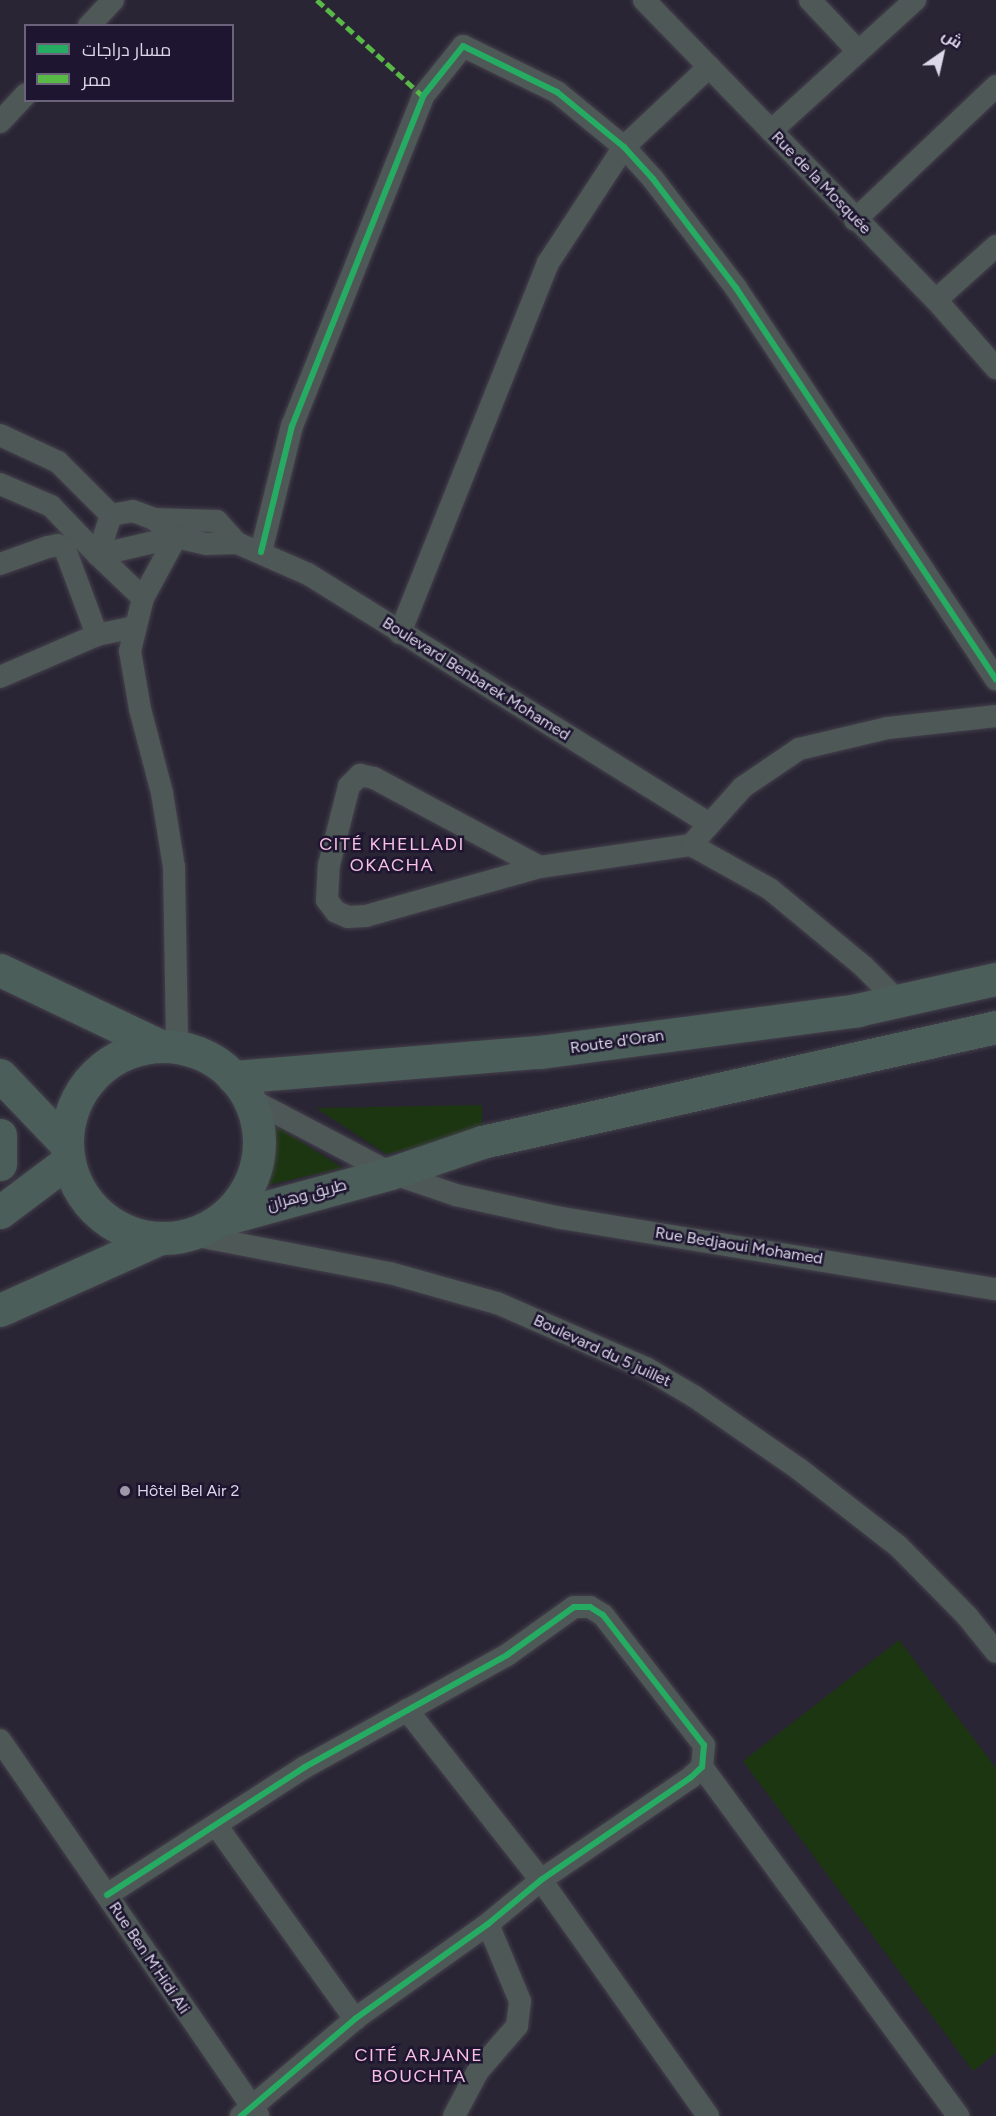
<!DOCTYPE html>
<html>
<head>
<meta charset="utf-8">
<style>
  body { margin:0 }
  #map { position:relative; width:996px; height:2116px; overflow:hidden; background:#2a2534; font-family:Figtree,Cairo,sans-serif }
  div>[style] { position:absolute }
  .green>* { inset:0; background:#1c3611 }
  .roads { filter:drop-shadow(0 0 2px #44404c) drop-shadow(0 0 2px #44404c) }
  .minor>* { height:22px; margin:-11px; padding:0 11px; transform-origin:11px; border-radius:11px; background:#4e5856 }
  .primary>* { height:33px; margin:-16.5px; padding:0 16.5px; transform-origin:16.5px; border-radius:16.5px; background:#4c5e59 }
  .primary>.ring { margin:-16.5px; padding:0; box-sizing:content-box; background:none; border:33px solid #4c5e59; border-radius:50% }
  .quiet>* { height:4.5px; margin-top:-2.25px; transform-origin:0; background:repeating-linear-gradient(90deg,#58b947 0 9px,transparent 0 13.5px) }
  .cycleway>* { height:6px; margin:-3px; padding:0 3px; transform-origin:3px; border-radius:3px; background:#26ab63 }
  .dots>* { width:16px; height:16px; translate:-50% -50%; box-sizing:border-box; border:3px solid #1e1630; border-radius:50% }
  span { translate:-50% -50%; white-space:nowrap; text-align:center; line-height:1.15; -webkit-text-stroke:5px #1e1630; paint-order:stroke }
  .street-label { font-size:16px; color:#dcd7e9 }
  .poi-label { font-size:16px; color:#dcd7e9 }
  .left { translate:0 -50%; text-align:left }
  .neighbourhood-label { font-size:18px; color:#f9c0e3; letter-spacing:1.5px }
  .legend { position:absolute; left:24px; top:24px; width:210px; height:78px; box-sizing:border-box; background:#1e1630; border:2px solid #6a637a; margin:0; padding:8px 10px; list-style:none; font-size:18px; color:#dcd7e9 }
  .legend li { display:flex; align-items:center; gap:12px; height:30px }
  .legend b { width:30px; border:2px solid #6a637a }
  .north { position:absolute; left:912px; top:24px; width:60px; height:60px; -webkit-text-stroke:4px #1e1630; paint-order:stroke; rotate:34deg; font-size:16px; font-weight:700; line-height:24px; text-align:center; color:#dcd7e9 }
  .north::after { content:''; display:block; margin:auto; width:21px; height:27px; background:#dcd7e9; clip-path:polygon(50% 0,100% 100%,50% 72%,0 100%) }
</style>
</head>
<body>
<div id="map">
  <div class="green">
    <i style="clip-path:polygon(482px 1105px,482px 1134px,386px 1154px,316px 1108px)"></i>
    <i style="clip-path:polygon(254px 1112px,343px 1168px,255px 1188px,262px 1140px)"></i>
    <i style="clip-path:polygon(899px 1640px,996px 1768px,996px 2053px,973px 2071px,743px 1761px)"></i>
  </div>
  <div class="roads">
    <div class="minor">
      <i style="left:644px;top:0;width:419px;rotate:45.8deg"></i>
      <i style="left:936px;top:300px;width:91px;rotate:48.6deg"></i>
      <i style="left:810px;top:0;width:69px;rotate:46.8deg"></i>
      <i style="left:89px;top:26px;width:35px;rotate:-47deg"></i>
      <i style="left:0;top:122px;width:38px;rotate:-47deg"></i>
      <i style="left:771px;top:131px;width:195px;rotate:-42.3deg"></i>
      <i style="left:855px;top:220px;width:195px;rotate:-43.5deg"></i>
      <i style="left:936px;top:300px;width:81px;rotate:-42deg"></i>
      <i style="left:0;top:435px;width:64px;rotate:25deg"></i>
      <i style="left:58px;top:462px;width:75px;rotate:45deg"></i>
      <i style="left:111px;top:515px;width:22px;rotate:-10deg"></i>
      <i style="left:133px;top:511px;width:22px;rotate:21deg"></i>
      <i style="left:154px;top:519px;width:63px;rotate:1.8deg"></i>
      <i style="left:217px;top:521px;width:30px;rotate:48deg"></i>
      <i style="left:0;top:484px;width:56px;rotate:23.3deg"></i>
      <i style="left:51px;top:506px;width:68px;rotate:46.2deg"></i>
      <i style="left:98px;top:555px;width:80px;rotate:-13deg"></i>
      <i style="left:176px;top:537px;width:31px;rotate:13deg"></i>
      <i style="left:206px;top:544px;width:31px;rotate:-2deg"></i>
      <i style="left:237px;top:543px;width:77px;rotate:23.6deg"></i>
      <i style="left:308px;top:574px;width:473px;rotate:31.9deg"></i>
      <i style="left:111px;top:515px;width:42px;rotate:108deg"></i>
      <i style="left:98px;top:555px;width:62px;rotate:43.7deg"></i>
      <i style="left:154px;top:519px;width:28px;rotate:39deg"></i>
      <i style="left:176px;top:537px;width:69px;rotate:118.4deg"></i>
      <i style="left:143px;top:598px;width:55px;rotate:103.8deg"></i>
      <i style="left:130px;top:651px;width:59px;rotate:80.2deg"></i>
      <i style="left:140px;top:709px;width:87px;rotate:75.3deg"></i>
      <i style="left:162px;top:793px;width:75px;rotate:80.8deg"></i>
      <i style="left:174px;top:867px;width:180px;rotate:89deg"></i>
      <i style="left:261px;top:552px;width:130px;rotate:-76.2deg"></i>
      <i style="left:292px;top:426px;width:355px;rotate:-68.3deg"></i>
      <i style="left:423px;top:96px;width:64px;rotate:-51.3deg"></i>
      <i style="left:463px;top:46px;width:105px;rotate:26.1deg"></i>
      <i style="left:557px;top:92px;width:87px;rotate:39.4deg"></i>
      <i style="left:624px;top:147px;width:43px;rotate:47.8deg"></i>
      <i style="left:653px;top:179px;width:137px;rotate:52.7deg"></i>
      <i style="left:736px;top:288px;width:470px;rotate:56.4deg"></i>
      <i style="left:0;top:564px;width:51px;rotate:-19.5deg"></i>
      <i style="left:48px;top:547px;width:10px;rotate:-11deg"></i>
      <i style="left:58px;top:545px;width:8px;rotate:30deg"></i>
      <i style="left:65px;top:549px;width:92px;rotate:69.6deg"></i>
      <i style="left:400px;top:633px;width:399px;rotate:-68.2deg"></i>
      <i style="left:548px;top:263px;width:139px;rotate:-56.8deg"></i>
      <i style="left:624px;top:147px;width:117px;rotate:-43.3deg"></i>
      <i style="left:0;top:677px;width:106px;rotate:-23.4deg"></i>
      <i style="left:97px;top:635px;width:39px;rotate:-12deg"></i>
      <i style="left:360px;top:775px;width:14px;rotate:12deg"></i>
      <i style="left:374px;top:778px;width:188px;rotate:28.2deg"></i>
      <i style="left:540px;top:867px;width:181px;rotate:164.3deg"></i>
      <i style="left:366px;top:916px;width:18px;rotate:177deg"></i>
      <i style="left:348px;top:917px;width:13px;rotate:-157deg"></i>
      <i style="left:336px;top:912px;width:15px;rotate:-127deg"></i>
      <i style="left:327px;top:900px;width:35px;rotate:-87deg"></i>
      <i style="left:329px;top:865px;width:81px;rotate:-75.8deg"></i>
      <i style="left:349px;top:786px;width:16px;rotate:-45deg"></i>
      <i style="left:540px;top:867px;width:153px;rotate:-8.3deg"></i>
      <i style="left:898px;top:1001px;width:49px;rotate:-135deg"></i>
      <i style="left:863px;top:966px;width:121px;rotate:-140.4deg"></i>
      <i style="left:770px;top:889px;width:90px;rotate:-150.9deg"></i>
      <i style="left:691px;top:845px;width:78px;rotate:-48.1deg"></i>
      <i style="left:743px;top:787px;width:68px;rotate:-34.2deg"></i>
      <i style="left:799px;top:749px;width:91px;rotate:-13.3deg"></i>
      <i style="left:888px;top:728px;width:109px;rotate:-6.3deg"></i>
      <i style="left:246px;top:1097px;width:164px;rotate:27.7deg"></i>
      <i style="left:391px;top:1173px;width:69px;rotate:18.7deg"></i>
      <i style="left:456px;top:1195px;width:107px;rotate:12.4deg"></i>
      <i style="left:561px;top:1218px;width:441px;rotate:9.3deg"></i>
      <i style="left:192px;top:1235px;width:202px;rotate:10.9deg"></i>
      <i style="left:390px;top:1273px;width:111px;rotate:15.7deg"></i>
      <i style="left:497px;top:1303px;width:163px;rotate:23.6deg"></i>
      <i style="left:646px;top:1368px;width:57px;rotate:30.6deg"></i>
      <i style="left:695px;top:1397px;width:126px;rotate:34.7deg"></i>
      <i style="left:799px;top:1469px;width:125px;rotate:37.9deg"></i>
      <i style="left:898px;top:1546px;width:98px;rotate:45.4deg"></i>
      <i style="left:967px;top:1616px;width:46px;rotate:51.1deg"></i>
      <i style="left:407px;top:1710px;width:216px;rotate:51.8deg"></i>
      <i style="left:541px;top:1880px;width:289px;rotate:54.7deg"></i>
      <i style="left:0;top:1740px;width:456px;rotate:55.5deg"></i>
      <i style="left:702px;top:1767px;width:433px;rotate:53.7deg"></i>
      <i style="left:216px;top:1825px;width:239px;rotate:54.4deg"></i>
      <i style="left:107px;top:1895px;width:236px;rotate:-32.9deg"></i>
      <i style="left:305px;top:1767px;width:231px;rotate:-29deg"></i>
      <i style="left:507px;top:1655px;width:82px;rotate:-35.6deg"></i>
      <i style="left:574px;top:1607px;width:16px"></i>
      <i style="left:590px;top:1607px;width:15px;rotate:32deg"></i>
      <i style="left:603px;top:1615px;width:165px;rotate:52.2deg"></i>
      <i style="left:704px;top:1745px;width:22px;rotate:95deg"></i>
      <i style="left:702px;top:1767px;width:16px;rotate:137deg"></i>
      <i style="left:690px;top:1778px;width:181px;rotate:145.6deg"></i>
      <i style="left:541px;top:1880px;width:69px;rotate:140.3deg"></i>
      <i style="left:488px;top:1924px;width:163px;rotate:144.5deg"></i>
      <i style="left:355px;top:2019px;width:150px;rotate:139.6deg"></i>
      <i style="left:454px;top:2116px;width:51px;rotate:-61.9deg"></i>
      <i style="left:478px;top:2071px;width:60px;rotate:-49.1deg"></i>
      <i style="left:517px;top:2026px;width:25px;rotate:-83deg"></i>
      <i style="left:520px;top:2001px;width:83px;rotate:-112.6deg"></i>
    </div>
    <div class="primary">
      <i style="left:0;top:970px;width:177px;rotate:25.4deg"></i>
      <i class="ring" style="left:67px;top:1046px;width:159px;height:159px"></i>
      <i style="left:0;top:1075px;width:95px;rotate:46.3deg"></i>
      <i style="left:233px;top:1077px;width:308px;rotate:-4.7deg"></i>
      <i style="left:540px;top:1052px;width:320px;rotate:-7.5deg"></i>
      <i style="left:857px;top:1010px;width:142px;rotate:-12.6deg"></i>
      <i style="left:0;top:1135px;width:29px;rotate:90deg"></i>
      <i style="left:0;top:1212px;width:85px;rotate:-36.9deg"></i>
      <i style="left:223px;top:1219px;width:174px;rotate:-15.3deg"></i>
      <i style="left:391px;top:1173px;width:96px;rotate:-18.8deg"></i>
      <i style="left:482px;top:1142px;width:527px;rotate:-12.61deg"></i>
      <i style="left:0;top:1310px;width:173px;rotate:-24.2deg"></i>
    </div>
  </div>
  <div class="quiet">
    <i style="left:317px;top:0;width:143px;rotate:42.2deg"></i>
  </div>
  <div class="cycleway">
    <i style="left:261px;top:552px;width:130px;rotate:-76.2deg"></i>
    <i style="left:292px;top:426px;width:355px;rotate:-68.3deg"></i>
    <i style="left:423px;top:96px;width:64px;rotate:-51.3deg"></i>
    <i style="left:463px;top:46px;width:105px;rotate:26.1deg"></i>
    <i style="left:557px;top:92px;width:87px;rotate:39.4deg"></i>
    <i style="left:624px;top:147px;width:43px;rotate:47.8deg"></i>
    <i style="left:653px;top:179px;width:137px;rotate:52.7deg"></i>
    <i style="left:736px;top:288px;width:470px;rotate:56.4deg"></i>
    <i style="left:107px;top:1895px;width:236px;rotate:-32.9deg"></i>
    <i style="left:305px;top:1767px;width:231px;rotate:-29deg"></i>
    <i style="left:507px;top:1655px;width:82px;rotate:-35.6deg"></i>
    <i style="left:574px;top:1607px;width:16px"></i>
    <i style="left:590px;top:1607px;width:15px;rotate:32deg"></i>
    <i style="left:603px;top:1615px;width:165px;rotate:52.2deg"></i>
    <i style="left:704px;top:1745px;width:22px;rotate:95deg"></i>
    <i style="left:702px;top:1767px;width:16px;rotate:137deg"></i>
    <i style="left:690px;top:1778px;width:181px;rotate:145.6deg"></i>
    <i style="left:541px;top:1880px;width:69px;rotate:140.3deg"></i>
    <i style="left:488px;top:1924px;width:163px;rotate:144.5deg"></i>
    <i style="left:355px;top:2019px;width:150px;rotate:139.6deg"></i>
  </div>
  <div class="dots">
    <i style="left:125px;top:1491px;background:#9e99aa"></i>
  </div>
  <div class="street-label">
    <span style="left:821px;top:183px;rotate:46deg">Rue de la Mosquée</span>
    <span style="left:476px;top:679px;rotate:32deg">Boulevard Benbarek Mohamed</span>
    <span style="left:617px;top:1042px;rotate:-8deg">Route d'Oran</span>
    <span style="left:307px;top:1195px;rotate:-15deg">طريق وهران</span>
    <span style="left:739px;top:1246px;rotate:9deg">Rue Bedjaoui Mohamed</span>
    <span style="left:602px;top:1351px;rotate:25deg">Boulevard du 5 juillet</span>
    <span style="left:149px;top:1958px;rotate:56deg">Rue Ben M'Hidi Ali</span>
  </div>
  <div class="poi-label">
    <span class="left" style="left:137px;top:1491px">Hôtel Bel Air 2</span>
  </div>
  <div class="neighbourhood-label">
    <span style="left:392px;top:855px">CITÉ KHELLADI<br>OKACHA</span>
    <span style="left:419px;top:2066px">CITÉ ARJANE<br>BOUCHTA</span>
  </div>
  <ul class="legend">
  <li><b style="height:8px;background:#26ab63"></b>مسار دراجات</li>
  <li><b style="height:8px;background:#58b947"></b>ممر</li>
  </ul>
  <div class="north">ش</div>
</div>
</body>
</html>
